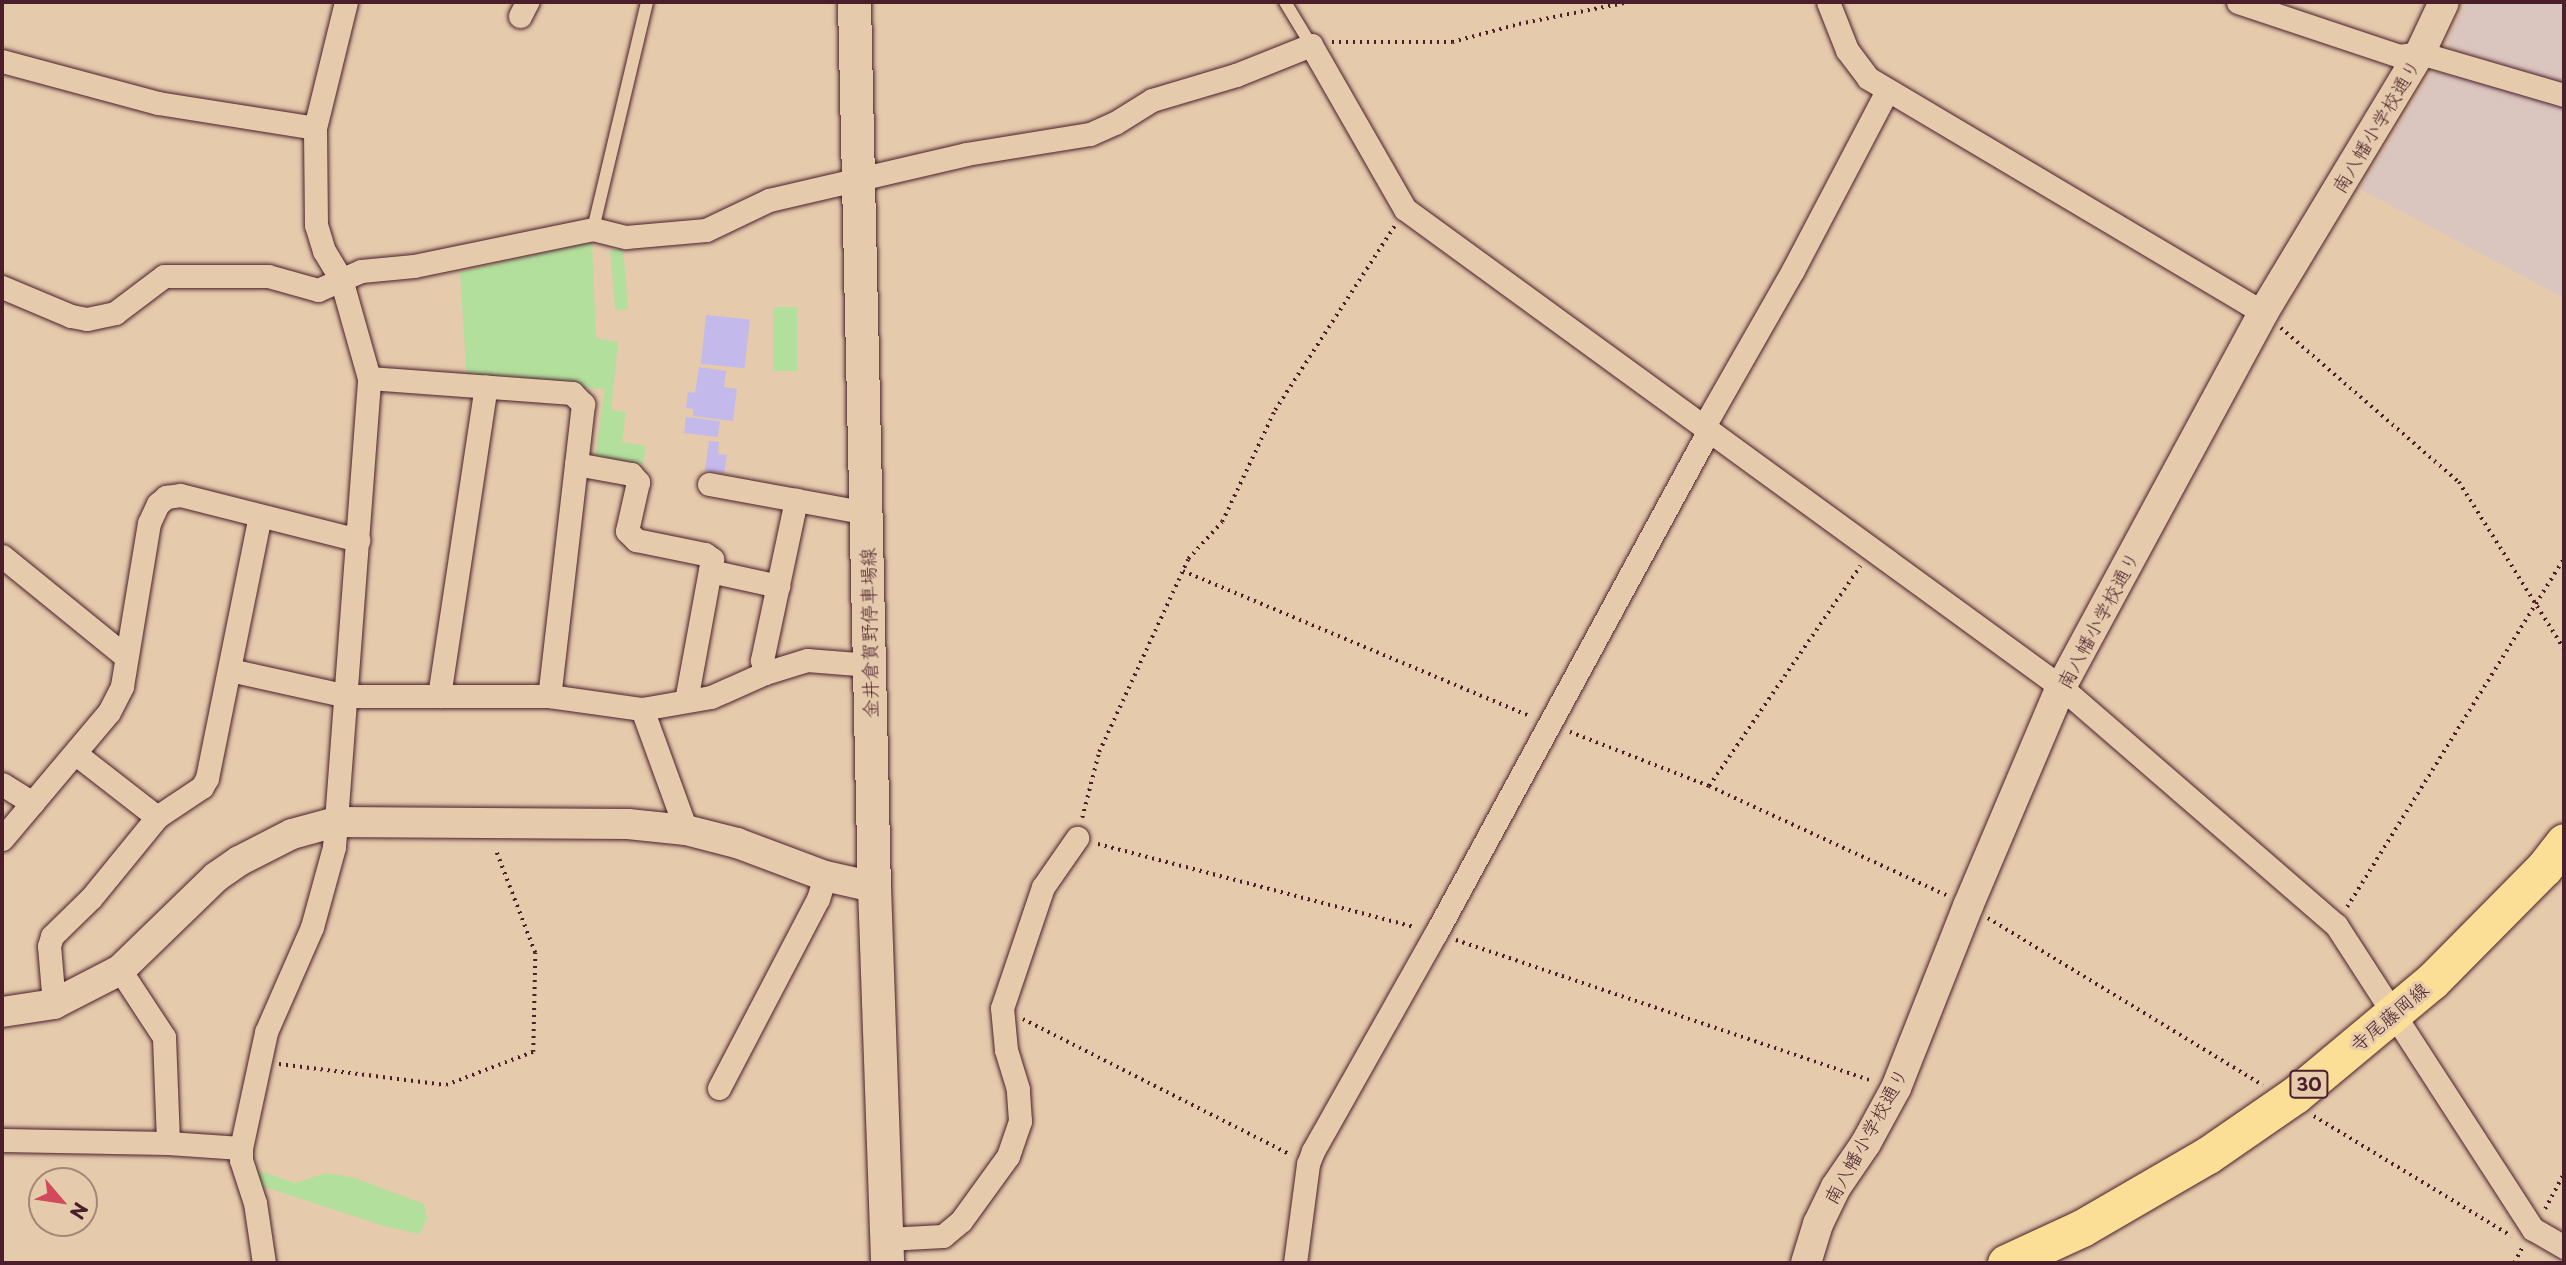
<!DOCTYPE html>
<html>
<head>
<meta charset="utf-8">
<style>
  body { margin:0 }
  #map { position:relative; width:2566px; height:1265px; overflow:hidden; background:#e5caac; font-family:"Playpen Sans","Klee One",sans-serif }
  div>[style] { position:absolute }
  .built>* { inset:0; background:#dbc5bf }
  .green>* { inset:0; background:#b3df9d; transform-origin:0 0 }
  .building>* { inset:0; background:#c3b9ea; transform-origin:0 0 }
  .path>* { height:3.5px; margin-top:-1.75px; transform-origin:0; background:repeating-linear-gradient(90deg,#4a1f2b 0 2px,transparent 0 7px) }
  .roads { filter:drop-shadow(0 0 2px #4a1f2b) drop-shadow(0 0 2px #4a1f2b) }
  .service>* { height:12px; margin:-6px; padding:0 6px; transform-origin:6px; border-radius:6px; background:#e5caac }
  .minor>* { height:23px; margin:-11.5px; padding:0 11.5px; transform-origin:11.5px; border-radius:11.5px; background:#e5caac }
  .tertiary>* { height:30px; margin:-15px; padding:0 15px; transform-origin:15px; border-radius:15px; background:#e5caac }
  .secondary>* { height:33px; margin:-16.5px; padding:0 16.5px; transform-origin:16.5px; border-radius:16.5px; background:#e5caac }
  .primary>* { height:37px; margin:-18.5px; padding:0 18.5px; transform-origin:18.5px; border-radius:18.5px; background:#fbdf96 }
  span { translate:-50% -50%; white-space:nowrap; text-align:center; line-height:1.15; -webkit-text-stroke:6px #e5caac; paint-order:stroke }
  .shield-label span { padding:2px 5px; background:#e5caac; border:2px solid; border-radius:5px; -webkit-text-stroke-width:0 }
  .shield-label { font-size:18px; color:#4a1f2b; font-weight:700 }
  .street-label { font-size:19px; color:#4a1f2b }
  .frame { position:absolute; inset:0; border:4px solid #4a1f2b; pointer-events:none }
  .north { position:absolute; left:28px; top:1167px; width:70px; height:70px; box-sizing:border-box; background:#e5caac; border:2px solid #a78678; border-radius:50%; rotate:119deg; font-size:19px; font-weight:700; line-height:28px; text-align:center; color:#4a1f2b }
  .north::after { content:''; display:block; margin:auto; width:24px; height:32px; background:#d1495b; clip-path:polygon(50% 0,100% 100%,50% 72%,0 100%) }
</style>
</head>
<body>
<div id="map">
  <div class="built">
    <i style="clip-path:polygon(2467px 2px,2564px 2px,2564px 85px,2451px 48px,2448px 39px)"></i>
    <i style="clip-path:polygon(2450px 71px,2564px 107px,2564px 298px,2360px 189px,2431px 74px)"></i>
  </div>
  <div class="green">
    <i style="clip-path:polygon(592px 242px,596px 338px,618px 342px,611px 410px,626px 412px,622px 442px,646px 446px,643px 465px,595px 458px,605px 389px,467px 380px,460px 272px)"></i>
    <i style="left:623px;top:249px;width:60px;height:13px;rotate:85deg"></i>
    <i style="left:773px;top:307px;width:24px;height:64px"></i>
    <i style="clip-path:polygon(257px 1170px,295px 1183px,326px 1173px,355px 1178px,424px 1204px,427px 1218px,420px 1234px,384px 1226px,262px 1186px)"></i>
  </div>
  <div class="building">
    <i style="left:706px;top:315px;width:44px;height:49px;rotate:6deg"></i>
    <i style="clip-path:polygon(699px 367px,726px 371px,724px 387px,737px 389px,733px 421px,693px 416px,693px 409px,686px 408px,688px 392px,695px 393px)"></i>
    <i style="left:686px;top:417px;width:34px;height:16px;rotate:7deg"></i>
    <i style="clip-path:polygon(709px 441px,719px 442px,718px 454px,727px 455px,724px 473px,705px 471px)"></i>
  </div>
  <div class="path">
    <i style="left:1332px;top:42px;width:120px"></i>
    <i style="left:1452px;top:42px;width:69px;rotate:-15deg"></i>
    <i style="left:1519px;top:24px;width:112px;rotate:-11.3deg"></i>
    <i style="left:2281px;top:328px;width:235px;rotate:40.9deg"></i>
    <i style="left:2459px;top:482px;width:197px;rotate:57.8deg"></i>
    <i style="left:1183px;top:571px;width:376px;rotate:22.7deg"></i>
    <i style="left:1570px;top:732px;width:149px;rotate:21.2deg"></i>
    <i style="left:1709px;top:786px;width:263px;rotate:24.7deg"></i>
    <i style="left:1709px;top:786px;width:267px;rotate:-55.5deg"></i>
    <i style="left:1082px;top:818px;width:68px;rotate:-75.6deg"></i>
    <i style="left:1099px;top:752px;width:213px;rotate:-65.2deg"></i>
    <i style="left:1188px;top:559px;width:50px;rotate:-47.4deg"></i>
    <i style="left:1222px;top:522px;width:124px;rotate:-64.7deg"></i>
    <i style="left:1275px;top:410px;width:221px;rotate:-57deg"></i>
    <i style="left:1098px;top:844px;width:328px;rotate:14.7deg"></i>
    <i style="left:2347px;top:907px;width:410px;rotate:-58.1deg"></i>
    <i style="left:1988px;top:918px;width:322px;rotate:31.3deg"></i>
    <i style="left:1456px;top:940px;width:440px;rotate:18.7deg"></i>
    <i style="left:1023px;top:1019px;width:301px;rotate:26.9deg"></i>
    <i style="left:279px;top:1064px;width:168px;rotate:7.2deg"></i>
    <i style="left:446px;top:1085px;width:93px;rotate:-20.8deg"></i>
    <i style="left:533px;top:1052px;width:99px;rotate:-88.8deg"></i>
    <i style="left:535px;top:953px;width:111px;rotate:-111deg"></i>
    <i style="left:2314px;top:1116px;width:231px;rotate:31.3deg"></i>
    <i style="left:2545px;top:1209px;width:40px;rotate:-62deg"></i>
    <i style="left:2514px;top:1263px;width:19px;rotate:-62deg"></i>
  </div>
  <div class="roads">
    <div class="service">
      <i style="left:1285px;top:2px;width:50px;rotate:58.8deg"></i>
      <i style="left:593px;top:229px;width:233px;rotate:-76.6deg"></i>
    </div>
    <div class="minor">
      <i style="left:1828px;top:2px;width:52px;rotate:68.4deg"></i>
      <i style="left:1847px;top:50px;width:35px;rotate:53deg"></i>
      <i style="left:1868px;top:78px;width:460px;rotate:30.7deg"></i>
      <i style="left:2238px;top:2px;width:170px;rotate:18.5deg"></i>
      <i style="left:2399px;top:56px;width:21px;rotate:-8deg"></i>
      <i style="left:2420px;top:53px;width:150px;rotate:16.3deg"></i>
      <i style="left:520px;top:16px;width:16px;rotate:-63deg"></i>
      <i style="left:2px;top:61px;width:162px;rotate:15.1deg"></i>
      <i style="left:158px;top:103px;width:159px;rotate:9deg"></i>
      <i style="left:2px;top:287px;width:75px;rotate:22.8deg"></i>
      <i style="left:71px;top:316px;width:16px;rotate:11deg"></i>
      <i style="left:87px;top:319px;width:29px;rotate:-12deg"></i>
      <i style="left:115px;top:313px;width:61px;rotate:-37.1deg"></i>
      <i style="left:164px;top:276px;width:104px"></i>
      <i style="left:268px;top:276px;width:52px;rotate:15.6deg"></i>
      <i style="left:318px;top:290px;width:47px;rotate:-23.8deg"></i>
      <i style="left:361px;top:271px;width:53px;rotate:-5.4deg"></i>
      <i style="left:414px;top:266px;width:183px;rotate:-11.7deg"></i>
      <i style="left:593px;top:229px;width:34px;rotate:14deg"></i>
      <i style="left:626px;top:237px;width:80px;rotate:-5deg"></i>
      <i style="left:706px;top:230px;width:70px;rotate:-25.5deg"></i>
      <i style="left:769px;top:200px;width:202px;rotate:-13.1deg"></i>
      <i style="left:966px;top:154px;width:126px;rotate:-9.2deg"></i>
      <i style="left:1090px;top:134px;width:27px;rotate:-24deg"></i>
      <i style="left:1115px;top:123px;width:44px;rotate:-31.9deg"></i>
      <i style="left:1152px;top:100px;width:88px;rotate:-16.6deg"></i>
      <i style="left:1236px;top:75px;width:81px;rotate:-21.8deg"></i>
      <i style="left:1311px;top:45px;width:189px;rotate:60.2deg"></i>
      <i style="left:1405px;top:209px;width:812px;rotate:36.08deg"></i>
      <i style="left:2061px;top:687px;width:364px;rotate:40.9deg"></i>
      <i style="left:2336px;top:925px;width:362px;rotate:57.1deg"></i>
      <i style="left:2533px;top:1229px;width:36px;rotate:30deg"></i>
      <i style="left:369px;top:378px;width:204px;rotate:4.2deg"></i>
      <i style="left:572px;top:393px;width:16px;rotate:45deg"></i>
      <i style="left:583px;top:404px;width:294px;rotate:96.6deg"></i>
      <i style="left:1704px;top:426px;width:180px;rotate:-60.3deg"></i>
      <i style="left:1793px;top:270px;width:202px;rotate:-62.3deg"></i>
      <i style="left:576px;top:464px;width:56px;rotate:10.3deg"></i>
      <i style="left:631px;top:474px;width:11px;rotate:49deg"></i>
      <i style="left:638px;top:482px;width:50px;rotate:102.7deg"></i>
      <i style="left:627px;top:531px;width:13px;rotate:45deg"></i>
      <i style="left:636px;top:540px;width:70px;rotate:11.5deg"></i>
      <i style="left:705px;top:554px;width:9px;rotate:36deg"></i>
      <i style="left:712px;top:559px;width:144px;rotate:100.4deg"></i>
      <i style="left:709px;top:484px;width:161px;rotate:10.4deg"></i>
      <i style="left:2px;top:556px;width:159px;rotate:39.1deg"></i>
      <i style="left:710px;top:571px;width:70px;rotate:12.4deg"></i>
      <i style="left:230px;top:670px;width:120px;rotate:12.5deg"></i>
      <i style="left:347px;top:696px;width:202px"></i>
      <i style="left:549px;top:696px;width:94px;rotate:8deg"></i>
      <i style="left:642px;top:709px;width:70px;rotate:-9.9deg"></i>
      <i style="left:711px;top:697px;width:59px;rotate:-24deg"></i>
      <i style="left:765px;top:673px;width:44px;rotate:-17.2deg"></i>
      <i style="left:807px;top:660px;width:63px;rotate:4.5deg"></i>
      <i style="left:765px;top:673px;width:13px;rotate:-103deg"></i>
      <i style="left:762px;top:660px;width:164px;rotate:-78deg"></i>
      <i style="left:439px;top:696px;width:313px;rotate:-81.4deg"></i>
      <i style="left:642px;top:709px;width:129px;rotate:70deg"></i>
      <i style="left:76px;top:754px;width:103px;rotate:37.9deg"></i>
      <i style="left:2px;top:784px;width:36px;rotate:32deg"></i>
      <i style="left:2px;top:839px;width:166px;rotate:-49.9deg"></i>
      <i style="left:109px;top:712px;width:29px;rotate:-63deg"></i>
      <i style="left:122px;top:686px;width:165px;rotate:-80.6deg"></i>
      <i style="left:149px;top:523px;width:21px;rotate:-65deg"></i>
      <i style="left:158px;top:504px;width:11px;rotate:-41deg"></i>
      <i style="left:166px;top:497px;width:14px;rotate:-8deg"></i>
      <i style="left:180px;top:495px;width:184px;rotate:14.2deg"></i>
      <i style="left:120px;top:970px;width:80px;rotate:56.7deg"></i>
      <i style="left:164px;top:1037px;width:106px;rotate:87.8deg"></i>
      <i style="left:54px;top:1004px;width:58px;rotate:-94.9deg"></i>
      <i style="left:49px;top:946px;width:10px;rotate:-73deg"></i>
      <i style="left:52px;top:936px;width:54px;rotate:-44.3deg"></i>
      <i style="left:91px;top:898px;width:104px;rotate:-50.8deg"></i>
      <i style="left:157px;top:817px;width:54px;rotate:-33.7deg"></i>
      <i style="left:202px;top:787px;width:10px;rotate:-61deg"></i>
      <i style="left:207px;top:778px;width:267px;rotate:-78.6deg"></i>
      <i style="left:719px;top:1088px;width:213px;rotate:-62.4deg"></i>
      <i style="left:818px;top:899px;width:24px;rotate:-73deg"></i>
      <i style="left:2px;top:1140px;width:166px;rotate:1deg"></i>
      <i style="left:168px;top:1143px;width:73px;rotate:3.9deg"></i>
      <i style="left:886px;top:1239px;width:57px;rotate:-3deg"></i>
      <i style="left:943px;top:1236px;width:23px;rotate:-40deg"></i>
      <i style="left:961px;top:1221px;width:80px;rotate:-54.1deg"></i>
      <i style="left:1008px;top:1156px;width:37px;rotate:-71deg"></i>
      <i style="left:1020px;top:1121px;width:32px;rotate:-94deg"></i>
      <i style="left:1018px;top:1089px;width:41px;rotate:-107.1deg"></i>
      <i style="left:1006px;top:1050px;width:42px;rotate:-95.4deg"></i>
      <i style="left:1002px;top:1008px;width:128px;rotate:-71.3deg"></i>
      <i style="left:1043px;top:887px;width:60px;rotate:-55.2deg"></i>
      <i style="left:264px;top:1263px;width:61px;rotate:-98.5deg"></i>
      <i style="left:255px;top:1203px;width:45px;rotate:-108deg"></i>
      <i style="left:241px;top:1160px;width:12px;rotate:-90deg"></i>
      <i style="left:241px;top:1148px;width:119px;rotate:-77.8deg"></i>
      <i style="left:266px;top:1032px;width:115px;rotate:-66.3deg"></i>
      <i style="left:312px;top:927px;width:83px;rotate:-74.6deg"></i>
      <i style="left:334px;top:847px;width:470px;rotate:-85.7deg"></i>
      <i style="left:369px;top:378px;width:103px;rotate:-105.8deg"></i>
      <i style="left:341px;top:279px;width:33px;rotate:-121deg"></i>
      <i style="left:324px;top:251px;width:27px;rotate:-107deg"></i>
      <i style="left:316px;top:225px;width:97px;rotate:-90.6deg"></i>
      <i style="left:315px;top:128px;width:130px;rotate:-76.2deg"></i>
      <i style="left:1295px;top:1263px;width:100px;rotate:-82.5deg"></i>
      <i style="left:1308px;top:1164px;width:14px;rotate:-69deg"></i>
      <i style="left:1313px;top:1151px;width:250px;rotate:-60.6deg"></i>
      <i style="left:1436px;top:933px;width:572px;rotate:-61.51deg"></i>
    </div>
    <div class="tertiary">
      <i style="left:2px;top:1012px;width:53px;rotate:-8.7deg"></i>
      <i style="left:54px;top:1004px;width:74px;rotate:-27.3deg"></i>
      <i style="left:120px;top:970px;width:134px;rotate:-44.1deg"></i>
      <i style="left:216px;top:877px;width:28px;rotate:-35deg"></i>
      <i style="left:239px;top:861px;width:59px;rotate:-27deg"></i>
      <i style="left:292px;top:834px;width:46px;rotate:-15.3deg"></i>
      <i style="left:336px;top:822px;width:292px;rotate:0.4deg"></i>
      <i style="left:628px;top:824px;width:58px;rotate:5.9deg"></i>
      <i style="left:686px;top:830px;width:53px;rotate:14.3deg"></i>
      <i style="left:737px;top:843px;width:94px;rotate:20.6deg"></i>
      <i style="left:825px;top:876px;width:50px;rotate:12.7deg"></i>
      <i style="left:1806px;top:1263px;width:41px;rotate:-72.9deg"></i>
      <i style="left:1818px;top:1224px;width:41px;rotate:-64.1deg"></i>
      <i style="left:1836px;top:1187px;width:53px;rotate:-55.7deg"></i>
      <i style="left:1866px;top:1143px;width:63px;rotate:-61.4deg"></i>
      <i style="left:1896px;top:1088px;width:196px;rotate:-68.4deg"></i>
      <i style="left:1968px;top:906px;width:238px;rotate:-67deg"></i>
      <i style="left:2061px;top:687px;width:425px;rotate:-61.6deg"></i>
      <i style="left:2263px;top:313px;width:304px;rotate:-58.9deg"></i>
      <i style="left:2420px;top:53px;width:56px;rotate:-64.8deg"></i>
    </div>
    <div class="secondary">
      <i style="left:854px;top:2px;width:885px;rotate:88.71deg"></i>
      <i style="left:874px;top:887px;width:376px;rotate:88deg"></i>
    </div>
    <div class="primary">
      <i style="left:2006px;top:1263px;width:84px;rotate:-24.7deg"></i>
      <i style="left:2082px;top:1228px;width:146px;rotate:-30.1deg"></i>
      <i style="left:2208px;top:1155px;width:106px;rotate:-34.6deg"></i>
      <i style="left:2295px;top:1095px;width:178px;rotate:-39.8deg"></i>
      <i style="left:2432px;top:981px;width:159px;rotate:-45.3deg"></i>
      <i style="left:2544px;top:868px;width:33px;rotate:-52deg"></i>
    </div>
  </div>
  <div class="shield-label">
    <span style="left:2309px;top:1084px">30</span>
  </div>
  <div class="street-label">
    <span style="left:2376px;top:126px;rotate:-59deg">南八幡小学校通り</span>
    <span style="left:2098px;top:620px;rotate:-62deg">南八幡小学校通り</span>
    <span style="left:869px;top:633px;rotate:-91deg">金井倉賀野停車場線</span>
    <span style="left:2389px;top:1017px;rotate:-40deg">寺尾藤岡線</span>
    <span style="left:1866px;top:1136px;rotate:-61deg">南八幡小学校通り</span>
  </div>
  <div class="frame"></div>
  <div class="north">N</div>
</div>
</body>
</html>
